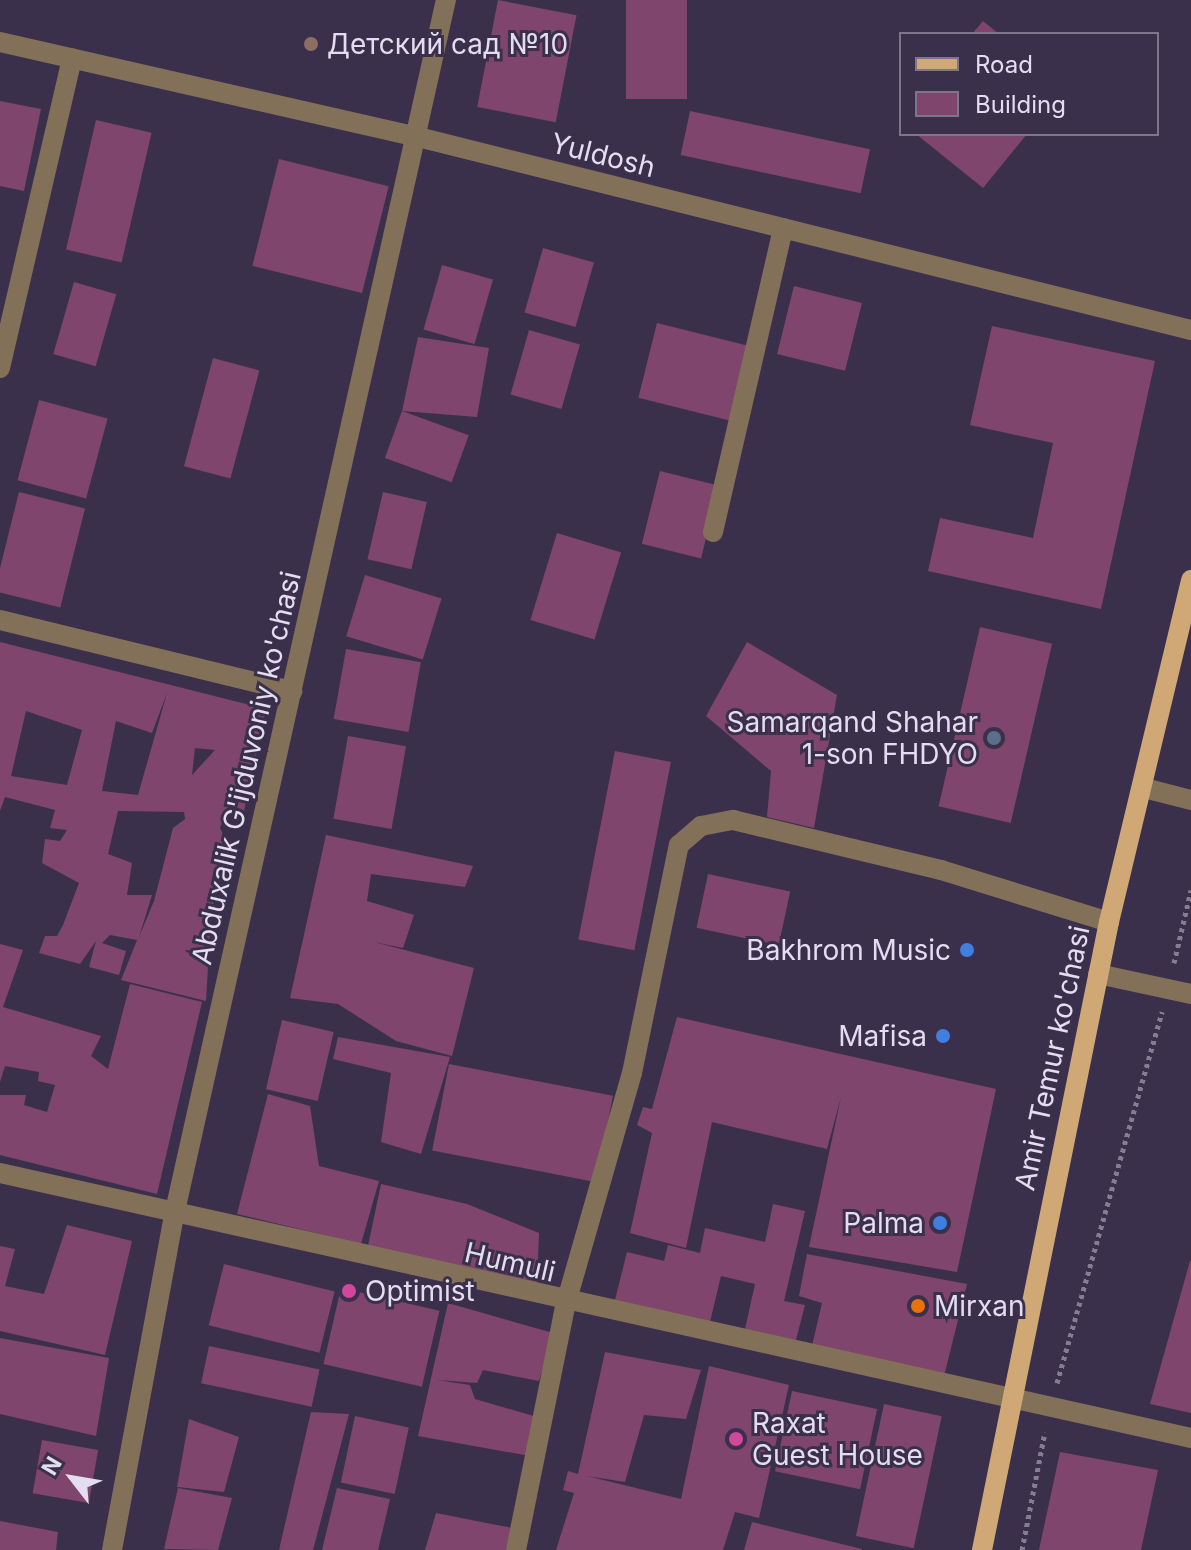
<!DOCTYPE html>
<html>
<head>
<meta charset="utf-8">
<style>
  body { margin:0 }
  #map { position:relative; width:1191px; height:1550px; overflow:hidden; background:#3a304b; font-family:Inter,sans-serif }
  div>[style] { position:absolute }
  .building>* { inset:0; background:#7f456c; transform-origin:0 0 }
  .path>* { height:5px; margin-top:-2.5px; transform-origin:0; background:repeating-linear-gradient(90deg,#857d94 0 4px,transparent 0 8px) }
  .minor>* { height:20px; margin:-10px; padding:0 10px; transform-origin:10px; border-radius:10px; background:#837058 }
  .major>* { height:20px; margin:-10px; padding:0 10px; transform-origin:10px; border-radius:10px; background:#d0a876 }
  .dots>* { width:22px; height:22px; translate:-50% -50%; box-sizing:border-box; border:4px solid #3a304b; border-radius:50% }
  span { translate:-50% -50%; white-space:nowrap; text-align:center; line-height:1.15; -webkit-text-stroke:6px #3a304b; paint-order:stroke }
  .poi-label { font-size:28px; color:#e3ddef }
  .left { translate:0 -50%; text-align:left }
  .right { translate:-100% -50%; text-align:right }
  .street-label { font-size:28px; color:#e3ddef }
  .legend { position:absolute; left:899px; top:32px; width:260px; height:104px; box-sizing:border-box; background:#3a304b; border:2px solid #7e758d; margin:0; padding:10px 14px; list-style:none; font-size:24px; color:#e3ddef }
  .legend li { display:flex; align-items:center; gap:16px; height:40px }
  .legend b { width:40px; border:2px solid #7e758d }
  .north { position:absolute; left:32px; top:1438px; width:80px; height:80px; -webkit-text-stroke:6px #3a304b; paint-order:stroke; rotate:301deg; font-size:22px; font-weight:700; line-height:32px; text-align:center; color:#e3ddef }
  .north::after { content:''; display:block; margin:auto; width:28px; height:36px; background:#e3ddef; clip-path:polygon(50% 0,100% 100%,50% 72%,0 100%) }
</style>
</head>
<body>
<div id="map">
  <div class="building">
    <i style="left:498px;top:0;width:80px;height:109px;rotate:11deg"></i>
    <i style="left:626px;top:0;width:61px;height:99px"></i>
    <i style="clip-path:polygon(983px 21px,999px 34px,972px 34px)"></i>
    <i style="clip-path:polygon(0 101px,41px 109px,24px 191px,0 186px)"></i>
    <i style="left:690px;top:111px;width:184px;height:45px;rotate:12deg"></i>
    <i style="left:96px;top:120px;width:57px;height:133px;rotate:13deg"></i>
    <i style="clip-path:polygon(916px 134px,1027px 134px,983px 188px)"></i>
    <i style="left:279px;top:159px;width:113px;height:110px;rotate:14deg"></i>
    <i style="left:543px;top:248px;width:53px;height:67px;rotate:16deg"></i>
    <i style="left:442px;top:265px;width:53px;height:67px;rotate:16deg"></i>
    <i style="left:74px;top:282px;width:44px;height:75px;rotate:16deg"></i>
    <i style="left:794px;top:286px;width:70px;height:70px;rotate:14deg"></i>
    <i style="left:657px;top:323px;width:96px;height:77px;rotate:14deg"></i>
    <i style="clip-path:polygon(992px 326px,1155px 361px,1101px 609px,928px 571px,940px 518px,1033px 538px,1053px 443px,970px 425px)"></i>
    <i style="left:529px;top:330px;width:53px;height:67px;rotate:16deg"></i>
    <i style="clip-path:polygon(418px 337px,489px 348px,477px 417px,402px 411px)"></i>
    <i style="left:213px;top:358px;width:48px;height:112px;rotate:15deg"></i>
    <i style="left:39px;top:400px;width:71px;height:83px;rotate:15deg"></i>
    <i style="left:402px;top:411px;width:71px;height:50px;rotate:20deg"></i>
    <i style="left:660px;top:471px;width:61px;height:75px;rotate:14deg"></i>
    <i style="left:19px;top:492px;width:68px;height:102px;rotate:14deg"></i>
    <i style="left:383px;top:492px;width:45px;height:69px;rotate:13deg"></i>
    <i style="left:557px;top:533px;width:67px;height:91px;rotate:17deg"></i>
    <i style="left:365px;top:575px;width:80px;height:64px;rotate:17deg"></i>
    <i style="left:980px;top:627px;width:74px;height:184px;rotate:13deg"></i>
    <i style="clip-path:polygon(evenodd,0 642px,266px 709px,244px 811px,227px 810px,220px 828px,227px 842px,211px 915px,206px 1001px,121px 980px,137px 940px,110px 935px,102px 943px,126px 951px,119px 975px,89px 967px,96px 941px,80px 964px,39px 953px,45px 936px,57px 936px,63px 925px,79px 883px,42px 863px,45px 839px,60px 841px,67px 830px,50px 828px,55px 810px,5px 797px,0 811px,0 642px,167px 693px,138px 795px,102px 791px,116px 721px,152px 733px,167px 693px,0 642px,26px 711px,82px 730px,67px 785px,11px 776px,26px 711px,0 642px,195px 748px,215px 750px,192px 775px,195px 748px,0 642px,118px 811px,184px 812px,185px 819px,173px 828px,154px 901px,139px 937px,152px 895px,127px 895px,132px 863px,108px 854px,118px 811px)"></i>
    <i style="clip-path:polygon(747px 642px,837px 695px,814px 828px,767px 817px,771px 771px,706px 716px)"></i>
    <i style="left:346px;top:649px;width:76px;height:71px;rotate:10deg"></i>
    <i style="left:348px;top:736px;width:59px;height:84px;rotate:10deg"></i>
    <i style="left:615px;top:751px;width:57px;height:192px;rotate:11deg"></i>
    <i style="clip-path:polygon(326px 835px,473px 866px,465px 887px,371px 874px,367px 901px,414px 915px,403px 948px,374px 942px,474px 968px,452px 1056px,396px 1041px,338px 1004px,290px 998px)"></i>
    <i style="left:708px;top:874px;width:84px;height:55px;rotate:12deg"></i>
    <i style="clip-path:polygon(0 944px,23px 950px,3px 1007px,101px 1036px,91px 1056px,108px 1069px,130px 984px,202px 1002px,157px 1194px,0 1155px,0 1095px,26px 1095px,24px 1105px,47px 1112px,55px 1085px,38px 1081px,39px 1072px,5px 1066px,0 1082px)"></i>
    <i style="clip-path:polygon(677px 1017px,996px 1089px,957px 1272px,809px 1247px,841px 1097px,827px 1149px,712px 1122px,686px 1248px,630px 1233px,652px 1133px,637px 1125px,643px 1107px,652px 1109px)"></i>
    <i style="left:282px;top:1020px;width:53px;height:71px;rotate:13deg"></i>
    <i style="clip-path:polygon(338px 1037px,450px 1057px,421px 1154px,381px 1142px,391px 1073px,333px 1059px)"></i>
    <i style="left:449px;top:1064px;width:167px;height:88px;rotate:11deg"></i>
    <i style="clip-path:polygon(268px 1094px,310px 1106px,319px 1166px,379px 1181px,361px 1244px,237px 1214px)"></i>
    <i style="clip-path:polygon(381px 1184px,467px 1204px,539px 1233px,537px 1284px,368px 1246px)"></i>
    <i style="clip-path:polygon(773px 1204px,805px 1211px,784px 1301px,805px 1305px,796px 1340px,745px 1329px,755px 1284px,721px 1276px,710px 1322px,615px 1300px,627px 1252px,664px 1261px,668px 1245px,700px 1253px,705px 1228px,765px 1242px)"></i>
    <i style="clip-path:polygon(67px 1225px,132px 1241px,105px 1355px,0 1331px,0 1246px,15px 1249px,5px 1286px,44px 1294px)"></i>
    <i style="clip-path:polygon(807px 1254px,967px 1284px,943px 1380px,811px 1350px,822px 1303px,799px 1296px)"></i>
    <i style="clip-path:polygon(1190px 1261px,1191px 1261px,1191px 1413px,1150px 1404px)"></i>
    <i style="left:224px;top:1264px;width:114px;height:63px;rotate:14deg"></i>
    <i style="left:341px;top:1288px;width:101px;height:78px;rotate:13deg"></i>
    <i style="clip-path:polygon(448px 1303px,553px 1333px,539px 1381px,483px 1370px,477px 1383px,437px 1380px,470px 1385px,475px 1399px,537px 1417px,530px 1456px,418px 1436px)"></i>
    <i style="clip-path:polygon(0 1338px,109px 1358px,96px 1436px,0 1414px)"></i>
    <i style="left:209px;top:1346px;width:113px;height:38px;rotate:12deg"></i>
    <i style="clip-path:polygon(605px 1352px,701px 1370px,686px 1419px,644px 1415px,625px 1482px,587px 1476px,681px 1499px,709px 1366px,789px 1385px,759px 1518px,735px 1512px,723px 1550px,556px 1550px,574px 1493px,563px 1490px,568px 1471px,578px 1474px)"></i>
    <i style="left:792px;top:1391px;width:87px;height:82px;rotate:12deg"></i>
    <i style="left:884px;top:1404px;width:59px;height:135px;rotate:12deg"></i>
    <i style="clip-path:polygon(311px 1412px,349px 1414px,313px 1550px,279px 1550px)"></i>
    <i style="left:355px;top:1416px;width:55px;height:68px;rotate:12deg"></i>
    <i style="clip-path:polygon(189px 1419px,239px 1437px,224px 1492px,177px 1487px)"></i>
    <i style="left:42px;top:1440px;width:57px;height:54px;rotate:10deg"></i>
    <i style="clip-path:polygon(1060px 1452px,1158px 1470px,1141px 1550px,1039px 1550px)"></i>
    <i style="clip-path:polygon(178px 1488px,232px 1498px,218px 1550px,164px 1549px)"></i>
    <i style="clip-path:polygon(337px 1488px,390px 1499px,378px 1550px,322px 1550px)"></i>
    <i style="clip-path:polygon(436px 1513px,512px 1528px,506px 1550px,425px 1550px)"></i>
    <i style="clip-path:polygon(0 1521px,58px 1532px,56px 1550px,0 1550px)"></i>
    <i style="clip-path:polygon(752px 1522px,862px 1549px,862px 1550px,744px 1550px)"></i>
  </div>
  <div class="path">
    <i style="left:1174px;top:963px;width:75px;rotate:-76.9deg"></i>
    <i style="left:1057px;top:1383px;width:386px;rotate:-74.2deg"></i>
    <i style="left:1022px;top:1550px;width:120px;rotate:-79deg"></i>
  </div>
  <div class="minor">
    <i style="left:0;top:42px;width:425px;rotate:12.8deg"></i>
    <i style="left:414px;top:136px;width:801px;rotate:14.02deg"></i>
    <i style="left:0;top:368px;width:318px;rotate:-76.9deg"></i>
    <i style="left:713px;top:532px;width:312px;rotate:-77deg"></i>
    <i style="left:0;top:620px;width:301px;rotate:13.7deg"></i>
    <i style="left:1144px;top:788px;width:49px;rotate:14.3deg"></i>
    <i style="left:1098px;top:974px;width:95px;rotate:12.1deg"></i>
    <i style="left:0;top:1173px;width:1220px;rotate:12.54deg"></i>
    <i style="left:112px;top:1550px;width:345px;rotate:-79.5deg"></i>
    <i style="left:175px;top:1211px;width:1241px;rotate:-77.39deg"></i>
    <i style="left:516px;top:1550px;width:252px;rotate:-78.6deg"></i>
    <i style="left:566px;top:1303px;width:239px;rotate:-74deg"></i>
    <i style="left:632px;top:1073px;width:233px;rotate:-78.4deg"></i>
    <i style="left:679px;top:845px;width:29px;rotate:-41deg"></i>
    <i style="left:701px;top:826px;width:33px;rotate:-11deg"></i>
    <i style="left:733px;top:820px;width:214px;rotate:13.5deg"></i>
    <i style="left:941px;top:870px;width:176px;rotate:17.2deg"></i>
  </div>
  <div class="major">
    <i style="left:982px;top:1550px;width:641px;rotate:-78.57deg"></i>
    <i style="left:1109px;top:922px;width:352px;rotate:-76.5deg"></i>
  </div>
  <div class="dots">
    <i style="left:311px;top:44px;background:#8d6e63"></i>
    <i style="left:994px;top:738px;background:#5c6f8a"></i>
    <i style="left:967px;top:950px;background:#3f7fe0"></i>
    <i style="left:943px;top:1036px;background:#3f7fe0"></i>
    <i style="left:940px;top:1223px;background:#3f7fe0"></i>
    <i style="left:349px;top:1291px;background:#d1479c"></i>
    <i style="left:918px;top:1306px;background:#e8710a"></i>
    <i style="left:736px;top:1439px;background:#d1479c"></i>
  </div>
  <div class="poi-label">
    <span class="left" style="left:327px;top:44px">Детский сад №10</span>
    <span class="right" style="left:978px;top:738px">Samarqand Shahar<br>1-son FHDYO</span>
    <span class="right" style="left:951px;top:950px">Bakhrom Music</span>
    <span class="right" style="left:927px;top:1036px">Mafisa</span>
    <span class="right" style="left:924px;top:1223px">Palma</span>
    <span class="left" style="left:365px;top:1291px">Optimist</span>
    <span class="left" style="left:934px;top:1306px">Mirxan</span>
    <span class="left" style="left:752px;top:1439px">Raxat<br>Guest House</span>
  </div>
  <div class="street-label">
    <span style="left:603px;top:155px;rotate:14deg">Yuldosh</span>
    <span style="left:246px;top:768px;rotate:-77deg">Abduxalik G'ijduvoniy ko'chasi</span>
    <span style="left:1052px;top:1058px;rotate:-78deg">Amir Temur ko'chasi</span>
    <span style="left:510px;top:1262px;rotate:13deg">Humuli</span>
  </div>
  <ul class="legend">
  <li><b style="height:10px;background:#d0a876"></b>Road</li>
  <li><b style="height:22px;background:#7f456c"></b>Building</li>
  </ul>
  <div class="north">N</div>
</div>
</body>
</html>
